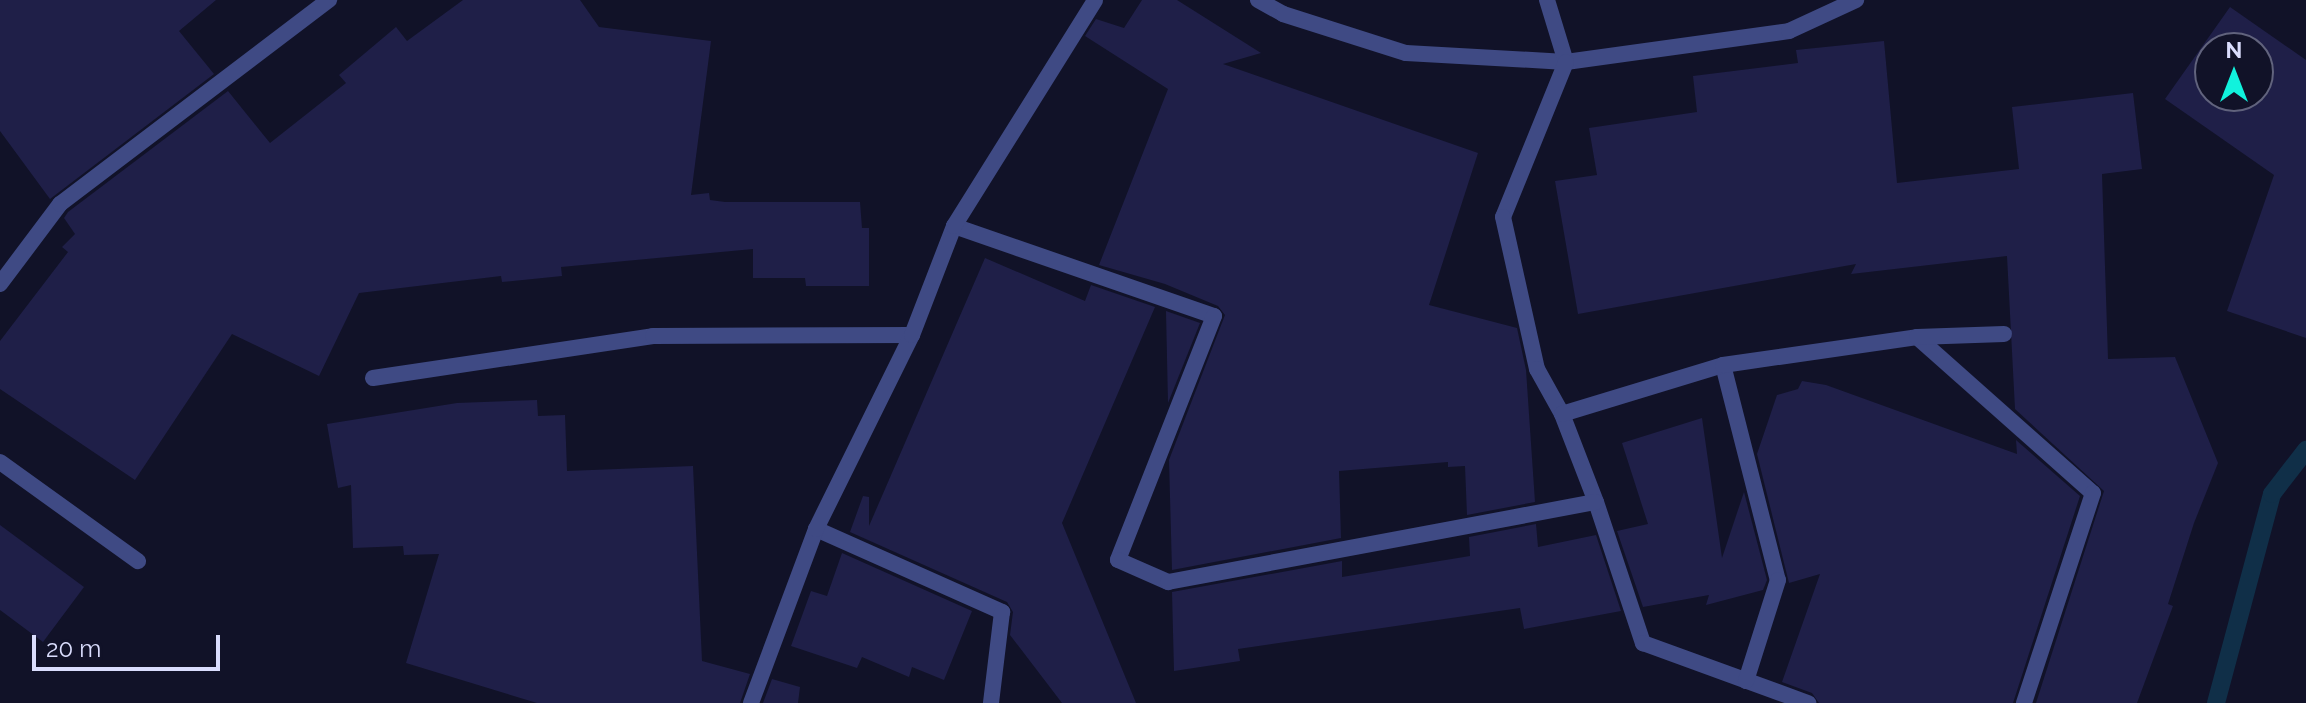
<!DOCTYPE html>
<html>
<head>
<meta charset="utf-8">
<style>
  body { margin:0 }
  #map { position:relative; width:2306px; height:703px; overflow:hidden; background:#111228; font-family:Raleway,sans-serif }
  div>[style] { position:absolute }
  .stream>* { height:18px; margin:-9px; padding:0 9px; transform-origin:9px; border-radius:9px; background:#102f48 }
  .building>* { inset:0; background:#1f1f48 }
  .minor>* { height:16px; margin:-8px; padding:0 8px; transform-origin:8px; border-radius:8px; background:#3f4a84 }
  span { translate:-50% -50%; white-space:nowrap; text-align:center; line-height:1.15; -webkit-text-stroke:8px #111228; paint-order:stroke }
  .north { position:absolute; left:2194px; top:32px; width:80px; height:80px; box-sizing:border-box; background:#111228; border:2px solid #61637d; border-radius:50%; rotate:0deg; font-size:22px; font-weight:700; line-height:32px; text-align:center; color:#daddfd }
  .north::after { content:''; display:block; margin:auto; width:28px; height:36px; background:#11f2dd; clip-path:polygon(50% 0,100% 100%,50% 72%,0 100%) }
  .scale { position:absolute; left:32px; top:635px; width:188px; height:36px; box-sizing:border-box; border:4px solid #daddfd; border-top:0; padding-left:10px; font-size:24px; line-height:28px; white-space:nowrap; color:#daddfd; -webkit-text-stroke:6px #111228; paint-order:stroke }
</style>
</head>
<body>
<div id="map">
  <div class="stream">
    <i style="left:2216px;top:703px;width:216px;rotate:-75deg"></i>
    <i style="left:2272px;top:494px;width:56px;rotate:-52.3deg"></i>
  </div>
  <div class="building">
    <i style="clip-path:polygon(0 0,216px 0,179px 31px,214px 74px,50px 199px,0 131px)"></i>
    <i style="clip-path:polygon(463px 0,580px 0,599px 27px,711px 41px,691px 195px,709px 193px,710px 200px,725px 202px,860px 202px,862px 228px,869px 228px,869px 286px,806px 286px,805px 278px,753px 278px,753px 249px,561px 267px,562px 276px,502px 282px,501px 276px,359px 293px,319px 376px,232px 334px,135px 480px,0 389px,0 341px,68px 252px,62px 247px,75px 234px,64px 218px,68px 212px,228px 91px,270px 143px,346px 83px,339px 75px,396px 27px,407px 41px)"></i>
    <i style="clip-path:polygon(1142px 0,1177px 0,1261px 53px,1223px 64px,1478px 153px,1429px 305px,1517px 328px,1526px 370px,1535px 502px,1467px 515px,1465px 466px,1448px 467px,1448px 462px,1339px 471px,1341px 538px,1172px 570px,1169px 460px,1225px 315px,1218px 306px,1165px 284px,1099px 265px,1168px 89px,1085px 36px,1096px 19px,1124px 28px)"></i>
    <i style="clip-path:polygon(evenodd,2230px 7px,2306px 60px,2306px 338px,2227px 311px,2274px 175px,2165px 99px,2230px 7px,2210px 48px,2258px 48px,2258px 96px,2210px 96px,2210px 48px)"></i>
    <i style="clip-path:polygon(1884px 41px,1897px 183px,2019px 169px,2012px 107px,2133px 93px,2142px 169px,2102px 174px,2108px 359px,2175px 357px,2218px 463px,2194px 523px,2168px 604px,2173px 606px,2137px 703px,2036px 703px,2104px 491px,2015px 409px,2007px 256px,1851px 274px,1856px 264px,1578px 314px,1555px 181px,1597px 175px,1589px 128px,1697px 112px,1693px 76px,1798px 63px,1796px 50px)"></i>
    <i style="clip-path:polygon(985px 258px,1085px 301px,1091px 285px,1155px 307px,1062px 523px,1136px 703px,1062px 703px,1010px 635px,1013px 612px,1007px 602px,850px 532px,863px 496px,869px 497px,869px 526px)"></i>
    <i style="clip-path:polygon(1166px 311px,1200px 323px,1168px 403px)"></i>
    <i style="clip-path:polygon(1802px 381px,1826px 385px,2017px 454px,2016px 440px,2080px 496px,2013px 703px,1819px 703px,1812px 693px,1782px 682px,1820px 574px,1789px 583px,1757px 454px,1777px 395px,1798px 389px)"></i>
    <i style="clip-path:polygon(537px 400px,538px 416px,565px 415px,567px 471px,693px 466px,702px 661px,750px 674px,740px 703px,537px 703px,406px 663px,439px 554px,404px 555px,403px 546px,353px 548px,351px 485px,338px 488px,327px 424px,457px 403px)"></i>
    <i style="clip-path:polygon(1702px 418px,1722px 558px,1744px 492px,1767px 580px,1763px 590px,1706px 605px,1709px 595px,1643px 607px,1617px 531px,1648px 524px,1622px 443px)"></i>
    <i style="clip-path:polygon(1536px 524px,1538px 547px,1596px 535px,1621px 611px,1524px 629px,1520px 608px,1238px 649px,1240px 661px,1174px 671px,1172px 592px,1342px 561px,1342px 577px,1470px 556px,1469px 537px)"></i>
    <i style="clip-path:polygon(0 525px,84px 587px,43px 642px,0 610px)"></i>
    <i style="clip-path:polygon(842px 553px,972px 611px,944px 680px,912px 667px,909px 677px,862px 657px,857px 668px,791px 646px,811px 591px,827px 596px)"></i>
    <i style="clip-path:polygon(772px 679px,800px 687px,798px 703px,763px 703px)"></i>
  </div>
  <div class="minor">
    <i style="left:1258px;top:0;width:29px;rotate:29deg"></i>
    <i style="left:1283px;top:14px;width:129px;rotate:17.6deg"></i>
    <i style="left:1406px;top:53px;width:160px;rotate:3.2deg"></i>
    <i style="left:1566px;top:62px;width:225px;rotate:-7.9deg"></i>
    <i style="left:1789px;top:31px;width:74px;rotate:-24.8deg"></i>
    <i style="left:1547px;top:0;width:65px;rotate:73deg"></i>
    <i style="left:1566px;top:62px;width:167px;rotate:112.1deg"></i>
    <i style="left:1503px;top:217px;width:156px;rotate:77.4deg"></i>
    <i style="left:1537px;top:369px;width:51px;rotate:60.9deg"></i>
    <i style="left:1562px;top:414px;width:94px;rotate:68.9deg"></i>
    <i style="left:1596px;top:502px;width:149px;rotate:71.6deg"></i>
    <i style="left:1643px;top:643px;width:176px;rotate:20deg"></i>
    <i style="left:954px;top:226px;width:275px;rotate:19.1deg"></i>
    <i style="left:1214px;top:316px;width:262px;rotate:111.5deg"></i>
    <i style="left:1118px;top:560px;width:55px;rotate:23.7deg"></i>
    <i style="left:1168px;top:582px;width:435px;rotate:-10.6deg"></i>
    <i style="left:0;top:284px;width:100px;rotate:-53.1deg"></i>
    <i style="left:60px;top:204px;width:338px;rotate:-37.2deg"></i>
    <i style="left:1917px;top:337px;width:235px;rotate:41.6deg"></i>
    <i style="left:2093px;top:493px;width:221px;rotate:108.2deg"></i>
    <i style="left:1723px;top:365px;width:222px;rotate:75.7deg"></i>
    <i style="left:1778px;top:580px;width:106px;rotate:107.6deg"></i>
    <i style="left:373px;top:378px;width:283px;rotate:-8.5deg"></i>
    <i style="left:653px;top:336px;width:259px;rotate:-0.2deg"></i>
    <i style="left:1562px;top:414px;width:168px;rotate:-16.9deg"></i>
    <i style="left:1723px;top:365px;width:196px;rotate:-8.2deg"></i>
    <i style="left:1917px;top:337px;width:87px;rotate:-2deg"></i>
    <i style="left:0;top:462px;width:170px;rotate:35.7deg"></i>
    <i style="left:816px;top:529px;width:204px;rotate:24deg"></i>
    <i style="left:1002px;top:612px;width:92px;rotate:96.9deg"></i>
    <i style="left:751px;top:703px;width:186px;rotate:-69.5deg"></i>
    <i style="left:816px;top:529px;width:216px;rotate:-63.7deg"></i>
    <i style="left:912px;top:335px;width:117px;rotate:-68.9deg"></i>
    <i style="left:954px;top:226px;width:266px;rotate:-58deg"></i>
  </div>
  <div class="north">N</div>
  <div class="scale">20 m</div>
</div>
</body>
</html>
